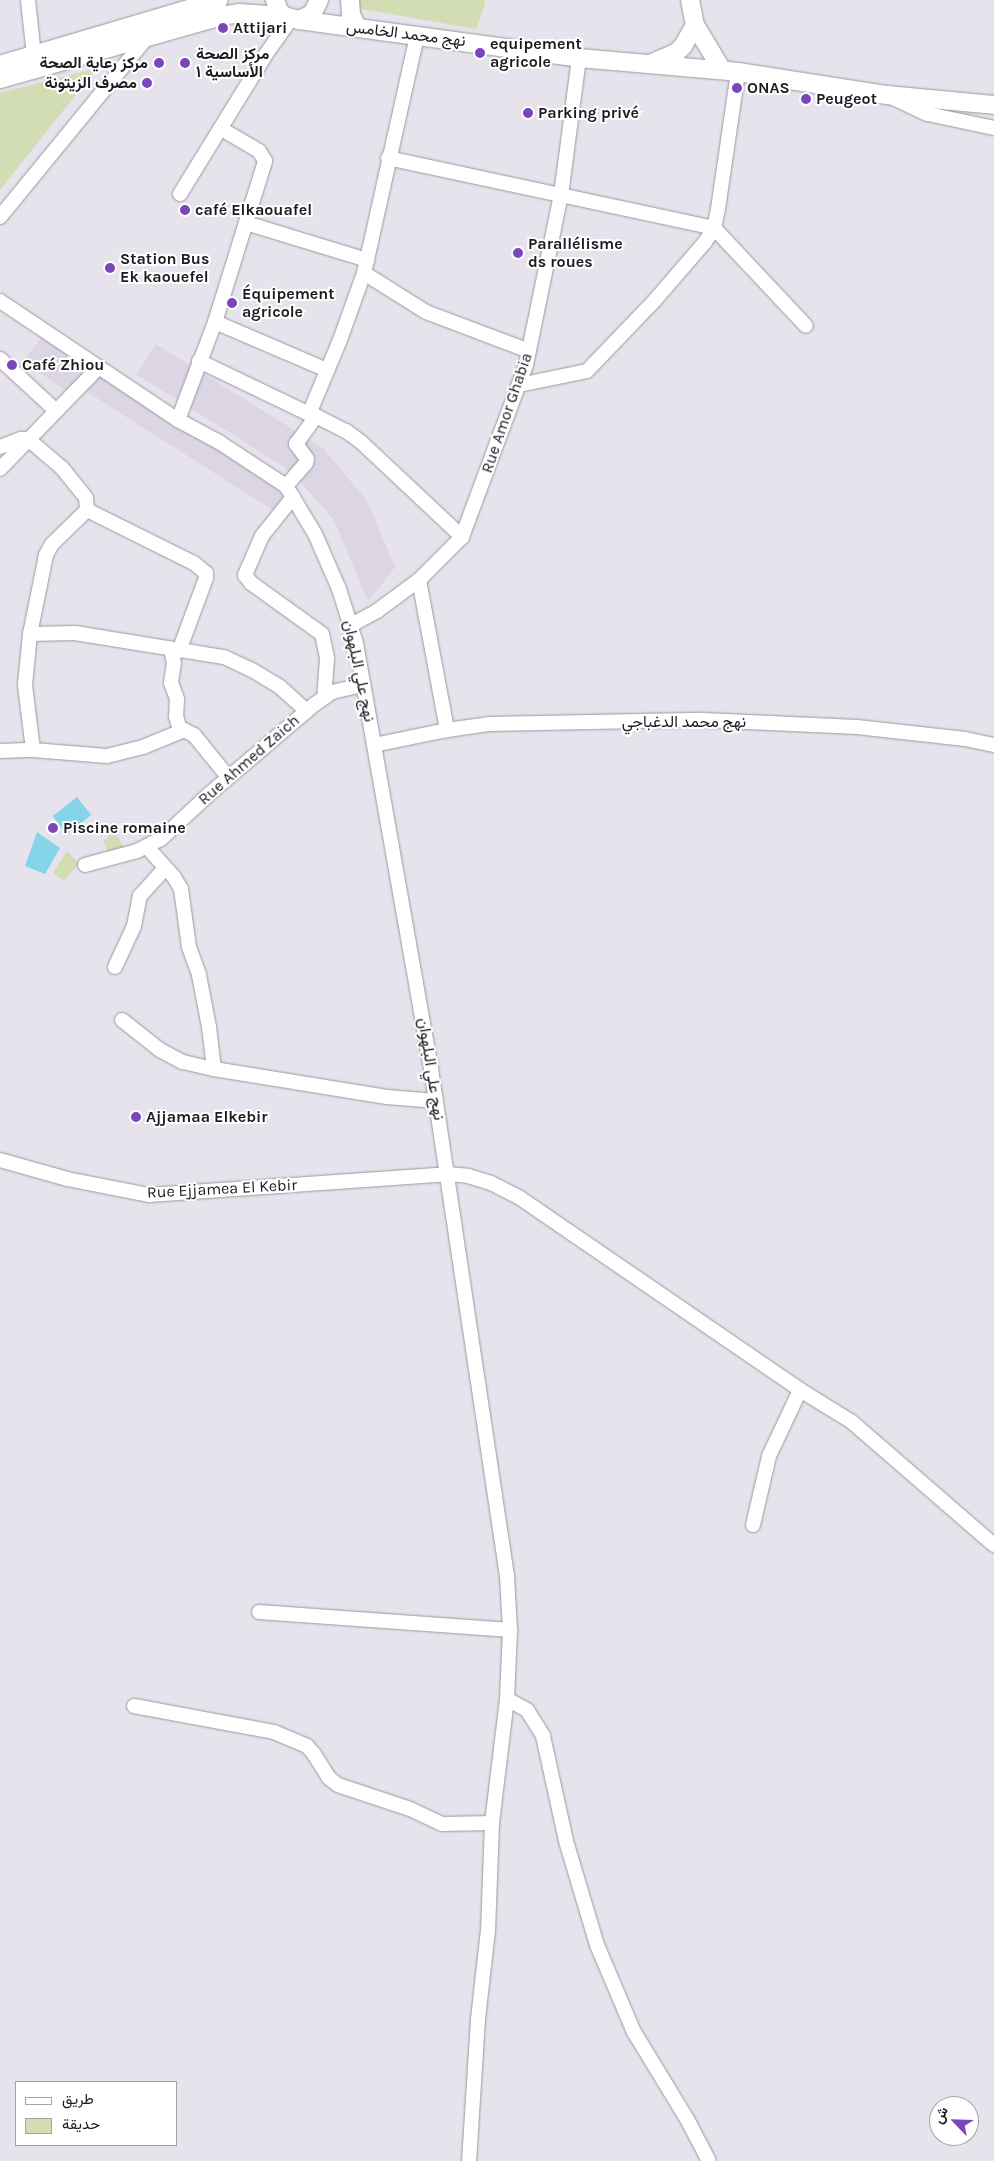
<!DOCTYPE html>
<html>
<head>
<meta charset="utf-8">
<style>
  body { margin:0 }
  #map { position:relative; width:994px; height:2161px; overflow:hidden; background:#e7e3ec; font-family:Karla,Vazirmatn,sans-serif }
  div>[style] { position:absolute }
  .built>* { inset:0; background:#dbd5e4 }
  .green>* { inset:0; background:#d2ddb4 }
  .water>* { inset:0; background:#85d4ea; transform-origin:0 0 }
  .roads { filter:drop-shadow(0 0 1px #9b98a0) drop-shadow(0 0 1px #9b98a0) }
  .minor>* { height:14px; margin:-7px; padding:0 7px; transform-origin:7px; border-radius:7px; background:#fff }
  .major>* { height:18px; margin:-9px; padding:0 9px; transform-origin:9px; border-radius:9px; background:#fff }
  .dots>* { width:14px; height:14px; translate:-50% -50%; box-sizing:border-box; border:2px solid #fff; border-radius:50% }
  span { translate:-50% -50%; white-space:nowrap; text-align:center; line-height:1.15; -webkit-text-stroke:4px #fff; paint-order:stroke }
  .poi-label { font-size:16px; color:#1c1b1e; font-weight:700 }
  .left { translate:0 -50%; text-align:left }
  .right { translate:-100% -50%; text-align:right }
  .street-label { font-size:16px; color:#1c1b1e }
  .legend { position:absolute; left:15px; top:2081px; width:162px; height:65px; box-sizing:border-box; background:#fff; border:1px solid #a4a4a5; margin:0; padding:6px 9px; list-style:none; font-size:15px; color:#1c1b1e }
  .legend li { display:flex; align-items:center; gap:10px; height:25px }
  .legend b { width:25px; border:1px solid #a4a4a5 }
  .north { position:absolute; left:929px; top:2096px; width:50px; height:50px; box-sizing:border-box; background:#fff; border:1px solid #a4a4a5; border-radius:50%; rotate:294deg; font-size:14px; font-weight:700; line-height:20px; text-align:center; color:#1c1b1e }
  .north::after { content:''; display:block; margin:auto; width:18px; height:22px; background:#7b45bc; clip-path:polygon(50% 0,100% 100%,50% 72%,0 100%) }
</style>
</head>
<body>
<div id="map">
  <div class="built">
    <i style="clip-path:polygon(43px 336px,94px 364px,66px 391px,23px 361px)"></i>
    <i style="clip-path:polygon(156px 344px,323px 448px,367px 501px,395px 567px,368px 602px,334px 520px,303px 485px,281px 465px,136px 374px)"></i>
    <i style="clip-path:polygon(101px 371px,267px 475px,291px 503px,274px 511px,84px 390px)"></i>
  </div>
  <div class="green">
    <i style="clip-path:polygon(347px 0,485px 0,485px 4px,476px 29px,349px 7px)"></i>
    <i style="clip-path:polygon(97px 68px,0 190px,0 93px)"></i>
    <i style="clip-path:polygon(113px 829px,125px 849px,109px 854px,103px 841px,109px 837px,107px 834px)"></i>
    <i style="clip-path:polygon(67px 851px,79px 863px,64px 881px,53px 873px)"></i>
  </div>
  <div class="water">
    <i style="left:77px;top:797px;width:23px;height:31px;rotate:52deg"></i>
    <i style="clip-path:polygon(37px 832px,60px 848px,45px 874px,25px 866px)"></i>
  </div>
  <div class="roads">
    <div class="minor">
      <i style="left:28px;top:0;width:56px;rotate:83.9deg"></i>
      <i style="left:893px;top:98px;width:38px;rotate:25deg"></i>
      <i style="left:928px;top:114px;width:67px;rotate:12deg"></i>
      <i style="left:388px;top:158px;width:333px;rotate:12.1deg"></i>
      <i style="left:714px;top:228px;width:134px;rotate:46.8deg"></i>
      <i style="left:180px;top:194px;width:164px;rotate:-58.4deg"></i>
      <i style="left:266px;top:54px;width:43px;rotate:-54.5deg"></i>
      <i style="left:0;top:217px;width:234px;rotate:-50.7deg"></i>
      <i style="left:246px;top:223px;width:127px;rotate:17deg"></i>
      <i style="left:364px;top:273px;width:73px;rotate:32.2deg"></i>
      <i style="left:426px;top:312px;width:110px;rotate:20.7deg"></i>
      <i style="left:0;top:301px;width:214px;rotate:33.8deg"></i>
      <i style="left:178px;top:420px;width:47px;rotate:28.2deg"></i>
      <i style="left:219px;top:442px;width:80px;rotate:33.3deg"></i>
      <i style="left:286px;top:486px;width:56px;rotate:58.9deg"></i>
      <i style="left:315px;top:534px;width:60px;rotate:66.4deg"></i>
      <i style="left:339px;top:589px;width:57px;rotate:72.5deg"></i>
      <i style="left:356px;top:643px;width:425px;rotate:80deg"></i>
      <i style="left:430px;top:1062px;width:520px;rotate:81.48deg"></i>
      <i style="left:507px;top:1576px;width:54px;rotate:86.8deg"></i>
      <i style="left:510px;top:1630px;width:69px;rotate:92.5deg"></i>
      <i style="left:507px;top:1699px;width:125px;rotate:96.9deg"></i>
      <i style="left:492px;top:1823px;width:107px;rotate:92.1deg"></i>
      <i style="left:488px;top:1930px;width:90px;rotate:96.4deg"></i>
      <i style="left:478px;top:2019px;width:142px;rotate:93.6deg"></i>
      <i style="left:215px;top:322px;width:122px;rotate:23.2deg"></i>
      <i style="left:0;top:359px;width:75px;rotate:42.8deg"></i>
      <i style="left:199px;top:361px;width:122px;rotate:25.7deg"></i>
      <i style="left:519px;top:385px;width:69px;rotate:-11.6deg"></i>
      <i style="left:587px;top:371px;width:98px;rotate:-46.2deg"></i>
      <i style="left:655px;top:300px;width:77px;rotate:-49.2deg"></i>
      <i style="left:705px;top:242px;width:17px;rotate:-57deg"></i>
      <i style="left:714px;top:228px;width:19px;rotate:-78deg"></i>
      <i style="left:718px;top:209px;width:138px;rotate:-81.7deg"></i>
      <i style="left:316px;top:416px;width:34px;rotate:27deg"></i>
      <i style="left:346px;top:431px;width:19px;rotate:36deg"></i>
      <i style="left:361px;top:442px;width:139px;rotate:43.2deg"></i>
      <i style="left:178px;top:420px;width:105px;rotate:-69.3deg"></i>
      <i style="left:215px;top:322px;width:169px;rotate:-72.7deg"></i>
      <i style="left:265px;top:161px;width:12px;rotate:-121deg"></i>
      <i style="left:259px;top:151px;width:45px;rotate:-149.5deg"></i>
      <i style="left:0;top:447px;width:22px;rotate:-21deg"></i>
      <i style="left:21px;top:439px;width:7px"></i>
      <i style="left:28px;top:439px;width:45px;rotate:40.5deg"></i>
      <i style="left:62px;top:468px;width:38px;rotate:51deg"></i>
      <i style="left:86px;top:498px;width:12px;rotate:85deg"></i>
      <i style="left:87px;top:510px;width:49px;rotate:135.8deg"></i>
      <i style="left:52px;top:544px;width:13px;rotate:119deg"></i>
      <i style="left:46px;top:555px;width:81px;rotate:101.4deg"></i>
      <i style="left:30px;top:634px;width:45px;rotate:-1.3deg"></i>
      <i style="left:75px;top:633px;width:151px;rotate:9.2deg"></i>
      <i style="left:224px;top:657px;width:31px;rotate:25deg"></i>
      <i style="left:252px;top:670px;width:33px;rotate:31deg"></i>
      <i style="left:280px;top:687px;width:36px;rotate:42deg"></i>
      <i style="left:0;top:469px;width:142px;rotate:-45.9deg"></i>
      <i style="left:286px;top:486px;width:30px;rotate:-49deg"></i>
      <i style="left:306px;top:463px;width:4px;rotate:-76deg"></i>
      <i style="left:307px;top:459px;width:19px;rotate:-126deg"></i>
      <i style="left:296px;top:444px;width:34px;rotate:-54deg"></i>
      <i style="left:316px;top:416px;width:7px;rotate:-164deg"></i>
      <i style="left:309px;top:414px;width:80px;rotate:-67.3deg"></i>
      <i style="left:340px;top:340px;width:71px;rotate:-70.3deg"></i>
      <i style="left:364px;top:273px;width:244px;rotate:-77.4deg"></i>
      <i style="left:293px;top:497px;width:50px;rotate:128.5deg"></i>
      <i style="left:262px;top:536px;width:43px;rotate:113.6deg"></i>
      <i style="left:245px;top:575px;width:10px;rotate:53deg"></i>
      <i style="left:251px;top:583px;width:87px;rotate:35.7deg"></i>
      <i style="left:322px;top:634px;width:25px;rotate:78deg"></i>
      <i style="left:327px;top:658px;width:39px;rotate:94deg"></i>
      <i style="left:87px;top:510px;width:119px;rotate:26.4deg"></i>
      <i style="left:194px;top:563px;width:16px;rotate:40deg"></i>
      <i style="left:206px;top:573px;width:5px;rotate:90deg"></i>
      <i style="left:206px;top:578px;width:78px;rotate:110.3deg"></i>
      <i style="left:419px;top:580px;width:153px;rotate:79.4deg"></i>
      <i style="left:351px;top:625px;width:30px;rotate:-28deg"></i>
      <i style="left:377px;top:611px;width:52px;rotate:-36.4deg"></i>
      <i style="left:419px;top:580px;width:61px;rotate:-45deg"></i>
      <i style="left:462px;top:537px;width:184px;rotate:-69.6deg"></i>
      <i style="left:526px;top:365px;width:174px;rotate:-78.4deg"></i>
      <i style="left:561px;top:195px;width:138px;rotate:-82.5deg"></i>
      <i style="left:30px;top:634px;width:51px;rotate:95.6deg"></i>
      <i style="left:25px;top:685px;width:65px;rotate:83deg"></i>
      <i style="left:171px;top:649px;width:14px;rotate:78deg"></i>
      <i style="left:174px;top:663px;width:20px;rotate:99deg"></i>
      <i style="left:171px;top:683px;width:17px;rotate:69deg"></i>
      <i style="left:177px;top:699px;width:17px;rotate:93deg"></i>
      <i style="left:176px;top:716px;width:15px;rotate:74deg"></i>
      <i style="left:374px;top:745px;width:75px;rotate:-11.6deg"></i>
      <i style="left:447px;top:730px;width:42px;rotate:-8.1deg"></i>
      <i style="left:489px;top:724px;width:215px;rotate:-1.1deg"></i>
      <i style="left:704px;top:720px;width:153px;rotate:2.6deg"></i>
      <i style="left:857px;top:727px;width:109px;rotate:6.3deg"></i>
      <i style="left:965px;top:739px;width:30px;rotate:12deg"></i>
      <i style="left:0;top:751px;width:33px;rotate:-2deg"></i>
      <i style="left:33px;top:750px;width:74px;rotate:4.6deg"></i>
      <i style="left:107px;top:756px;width:37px;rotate:-14deg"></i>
      <i style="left:143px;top:747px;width:44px;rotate:-22.5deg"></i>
      <i style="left:184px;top:730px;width:11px;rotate:27deg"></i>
      <i style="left:194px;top:735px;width:54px;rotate:51deg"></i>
      <i style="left:147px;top:847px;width:40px;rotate:48deg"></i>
      <i style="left:174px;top:877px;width:14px;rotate:60deg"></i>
      <i style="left:181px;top:889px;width:59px;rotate:82.1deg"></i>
      <i style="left:189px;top:947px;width:30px;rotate:70deg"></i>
      <i style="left:199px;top:975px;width:53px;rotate:79.1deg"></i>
      <i style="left:209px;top:1027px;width:42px;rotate:83.2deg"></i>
      <i style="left:85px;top:865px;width:54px;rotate:-15.1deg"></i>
      <i style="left:137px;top:851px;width:27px;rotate:-27deg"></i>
      <i style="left:161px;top:839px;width:64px;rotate:-43.1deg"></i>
      <i style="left:208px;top:795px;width:140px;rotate:-40.4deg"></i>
      <i style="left:315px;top:704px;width:21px;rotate:-35deg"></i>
      <i style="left:332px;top:692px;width:31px;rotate:-13deg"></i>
      <i style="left:115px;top:967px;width:45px;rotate:-65.1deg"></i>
      <i style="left:134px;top:926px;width:31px;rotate:-79deg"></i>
      <i style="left:140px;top:896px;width:38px;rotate:-48deg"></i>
      <i style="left:122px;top:1020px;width:48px;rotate:38.3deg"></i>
      <i style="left:160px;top:1050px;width:26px;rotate:28deg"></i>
      <i style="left:183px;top:1062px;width:32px;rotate:13deg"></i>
      <i style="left:214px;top:1069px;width:175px;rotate:9.2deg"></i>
      <i style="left:387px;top:1097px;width:49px;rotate:4.7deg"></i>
      <i style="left:0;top:1160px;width:70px;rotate:15.8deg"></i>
      <i style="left:67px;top:1179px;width:84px;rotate:11deg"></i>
      <i style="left:149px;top:1195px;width:299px;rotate:-4deg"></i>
      <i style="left:447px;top:1174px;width:21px;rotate:5deg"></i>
      <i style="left:468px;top:1176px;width:24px;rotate:17deg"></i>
      <i style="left:491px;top:1183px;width:33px;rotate:27deg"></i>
      <i style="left:520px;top:1198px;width:340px;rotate:34.4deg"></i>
      <i style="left:800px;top:1390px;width:61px;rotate:31.6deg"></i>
      <i style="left:852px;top:1422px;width:188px;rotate:40.9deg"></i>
      <i style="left:753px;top:1525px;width:71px;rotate:-76.9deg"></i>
      <i style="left:769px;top:1456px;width:73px;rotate:-64.8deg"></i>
      <i style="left:259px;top:1612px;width:252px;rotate:4.1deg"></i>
      <i style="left:507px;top:1699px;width:23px;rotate:29deg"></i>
      <i style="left:527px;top:1710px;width:31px;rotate:58deg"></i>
      <i style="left:543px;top:1736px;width:107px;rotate:77.6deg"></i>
      <i style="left:566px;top:1841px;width:109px;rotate:73.4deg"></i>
      <i style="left:597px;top:1945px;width:95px;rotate:67deg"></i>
      <i style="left:634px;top:2032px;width:102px;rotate:58.7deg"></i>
      <i style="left:687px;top:2119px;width:47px;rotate:62.4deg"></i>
      <i style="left:134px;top:1706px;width:142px;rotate:10.5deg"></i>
      <i style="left:274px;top:1732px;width:36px;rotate:23deg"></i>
      <i style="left:307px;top:1746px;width:11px;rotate:49deg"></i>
      <i style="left:314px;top:1754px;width:28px;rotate:58deg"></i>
      <i style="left:329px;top:1778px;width:11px;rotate:38deg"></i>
      <i style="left:338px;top:1785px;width:76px;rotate:18.4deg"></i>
      <i style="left:410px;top:1809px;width:35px;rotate:25deg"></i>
      <i style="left:442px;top:1824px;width:50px;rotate:-1.1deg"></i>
    </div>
    <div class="major">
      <i style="left:275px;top:0;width:12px;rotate:70deg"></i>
      <i style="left:279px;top:11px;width:7px;rotate:45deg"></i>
      <i style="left:284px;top:16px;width:16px;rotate:15deg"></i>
      <i style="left:299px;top:20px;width:14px;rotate:-25deg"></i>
      <i style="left:312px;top:14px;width:16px;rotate:-63deg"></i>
      <i style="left:350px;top:0;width:15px;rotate:86deg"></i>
      <i style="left:351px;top:15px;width:13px;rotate:63deg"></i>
      <i style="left:690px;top:0;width:25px;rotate:79deg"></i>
      <i style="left:695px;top:25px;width:52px;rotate:59deg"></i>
      <i style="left:299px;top:20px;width:283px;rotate:7.7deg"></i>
      <i style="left:579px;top:58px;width:160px;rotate:5deg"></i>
      <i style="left:738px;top:72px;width:151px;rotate:8.8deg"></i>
      <i style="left:887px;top:95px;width:107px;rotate:5.3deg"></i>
      <i style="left:652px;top:63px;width:26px;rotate:-23deg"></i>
      <i style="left:676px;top:53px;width:10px;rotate:-45deg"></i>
      <i style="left:683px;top:46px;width:24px;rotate:-60deg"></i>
      <i style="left:0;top:65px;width:228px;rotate:-16.5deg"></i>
      <i style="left:0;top:79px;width:230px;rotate:-15.9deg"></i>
      <i style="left:221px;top:16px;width:18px;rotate:-9deg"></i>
      <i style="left:239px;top:13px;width:45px;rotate:3.8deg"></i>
    </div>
  </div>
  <div class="dots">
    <i style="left:223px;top:28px;background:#7b45bc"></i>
    <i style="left:480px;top:53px;background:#7b45bc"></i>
    <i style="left:159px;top:63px;background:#7b45bc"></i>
    <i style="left:185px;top:63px;background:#7b45bc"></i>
    <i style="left:147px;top:83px;background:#7b45bc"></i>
    <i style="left:737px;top:88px;background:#7b45bc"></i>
    <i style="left:806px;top:99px;background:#7b45bc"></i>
    <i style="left:528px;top:113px;background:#7b45bc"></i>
    <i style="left:185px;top:210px;background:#7b45bc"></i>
    <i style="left:518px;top:253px;background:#7b45bc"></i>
    <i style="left:110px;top:268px;background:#7b45bc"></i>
    <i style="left:232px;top:303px;background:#7b45bc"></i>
    <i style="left:12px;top:365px;background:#7b45bc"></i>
    <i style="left:53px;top:828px;background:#7b45bc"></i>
    <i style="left:136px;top:1117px;background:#7b45bc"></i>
  </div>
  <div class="poi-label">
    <span class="left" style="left:233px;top:28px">Attijari</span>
    <span class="left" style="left:490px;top:53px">equipement<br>agricole</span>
    <span class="left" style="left:196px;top:63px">مركز الصحة<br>الأساسية ١</span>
    <span class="right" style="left:148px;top:63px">مركز رعاية الصحة</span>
    <span class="right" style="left:137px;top:83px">مصرف الزيتونة</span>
    <span class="left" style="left:747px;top:88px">ONAS</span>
    <span class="left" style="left:816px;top:99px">Peugeot</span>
    <span class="left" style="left:538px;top:113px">Parking privé</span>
    <span class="left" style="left:195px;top:210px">café Elkaouafel</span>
    <span class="left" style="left:528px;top:253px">Parallélisme<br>ds roues</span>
    <span class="left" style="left:120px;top:268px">Station Bus<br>Ek kaouefel</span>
    <span class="left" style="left:242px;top:303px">Équipement<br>agricole</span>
    <span class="left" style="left:22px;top:365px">Café Zhiou</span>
    <span class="left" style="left:63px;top:828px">Piscine romaine</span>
    <span class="left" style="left:146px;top:1117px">Ajjamaa Elkebir</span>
  </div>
  <div class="street-label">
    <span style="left:406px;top:34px;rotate:7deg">نهج محمد الخامس</span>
    <span style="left:507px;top:413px;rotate:-71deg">Rue Amor Ghabia</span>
    <span style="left:359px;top:671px;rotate:78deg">نهج علي البلهوان</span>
    <span style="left:684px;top:722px">نهج محمد الدغباجي</span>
    <span style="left:249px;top:760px;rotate:-41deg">Rue Ahmed Zaich</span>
    <span style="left:431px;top:1069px;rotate:81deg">نهج علي البلهوان</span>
    <span style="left:222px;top:1189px;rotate:-3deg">Rue Ejjamea El Kebir</span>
  </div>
  <ul class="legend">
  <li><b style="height:6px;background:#fff"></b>طريق</li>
  <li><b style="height:14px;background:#d2ddb4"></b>حديقة</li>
  </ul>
  <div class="north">ش</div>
</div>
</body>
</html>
